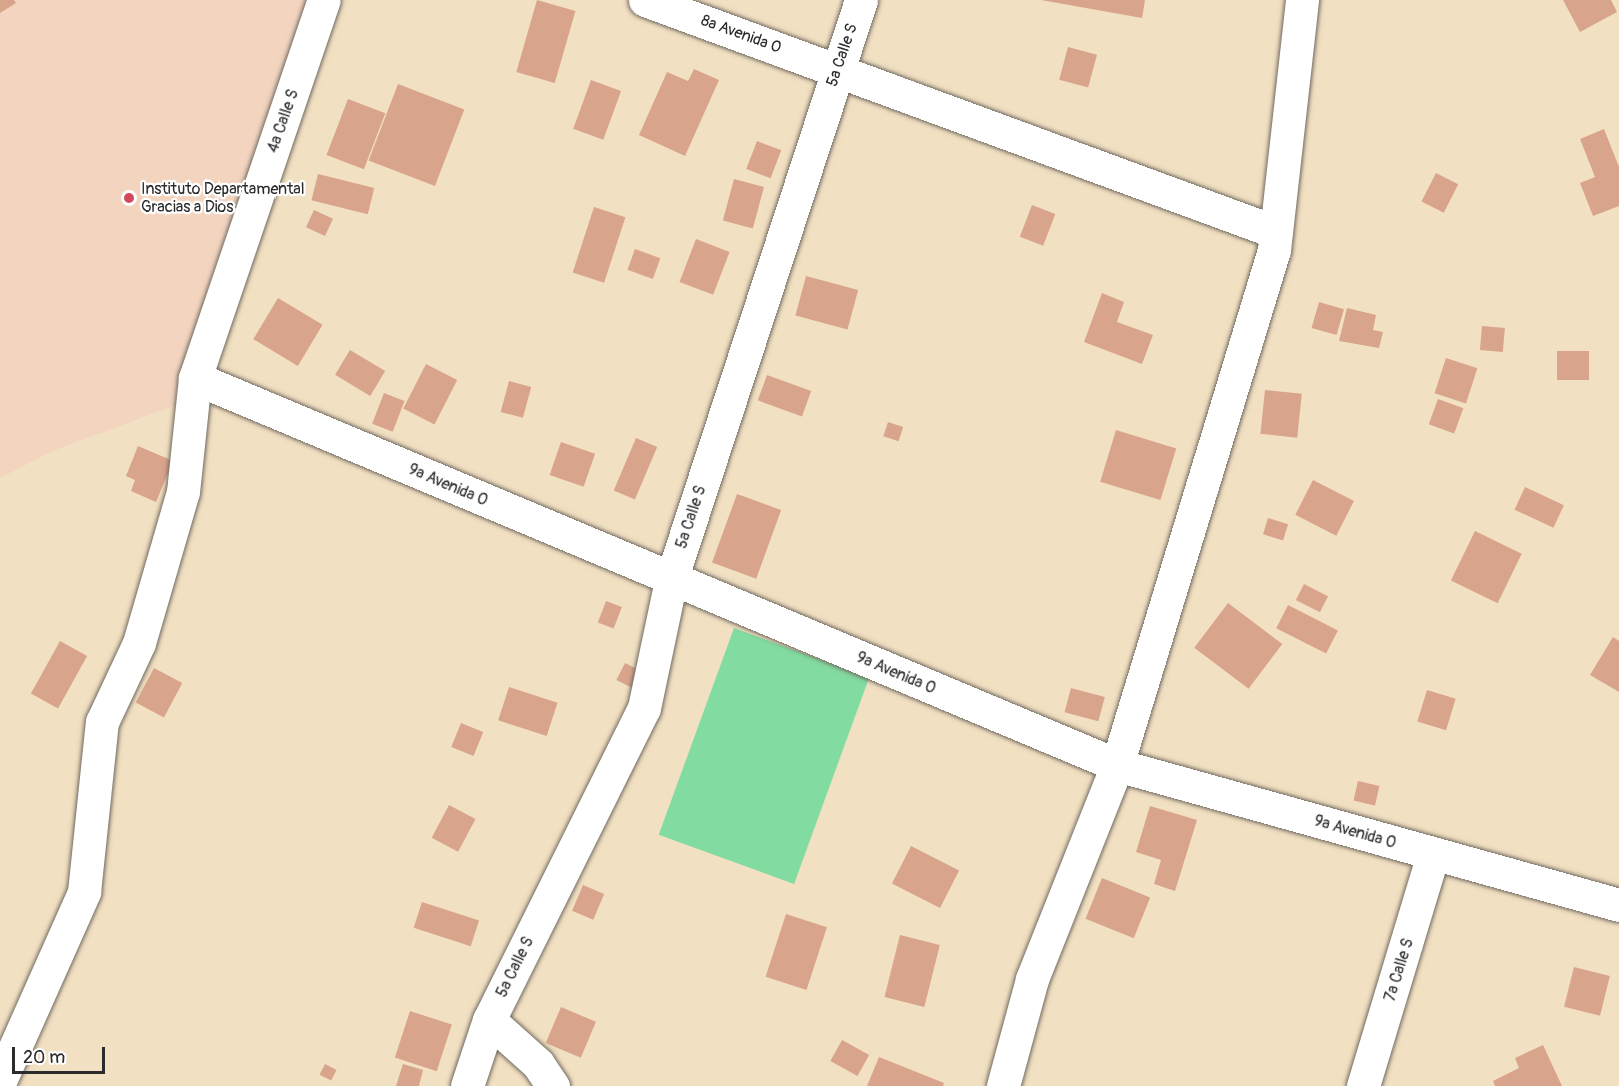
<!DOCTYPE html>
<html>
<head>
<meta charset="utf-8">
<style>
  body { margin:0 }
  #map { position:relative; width:1619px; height:1086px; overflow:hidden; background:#f2e0c2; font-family:Pangolin,sans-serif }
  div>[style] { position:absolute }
  .built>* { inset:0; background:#f3d4bf }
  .green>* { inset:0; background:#82dba1; transform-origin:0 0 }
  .building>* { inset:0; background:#d9a48c; transform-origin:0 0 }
  .roads { filter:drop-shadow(0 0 2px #716a60) drop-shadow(0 0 2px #716a60) }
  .minor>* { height:33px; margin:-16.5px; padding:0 16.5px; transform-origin:16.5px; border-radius:16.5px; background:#fff }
  .dots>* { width:16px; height:16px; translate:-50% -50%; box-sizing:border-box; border:3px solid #fff; border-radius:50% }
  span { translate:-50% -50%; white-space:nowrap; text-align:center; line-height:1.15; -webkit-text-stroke:4.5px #fff; paint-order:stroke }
  .street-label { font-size:16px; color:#2b2b2b }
  .poi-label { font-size:16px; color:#2b2b2b }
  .left { translate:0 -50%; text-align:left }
  .scale { position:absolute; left:12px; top:1047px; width:93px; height:27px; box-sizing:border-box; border:3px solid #2b2b2b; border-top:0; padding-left:8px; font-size:18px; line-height:21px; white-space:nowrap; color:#2b2b2b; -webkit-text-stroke:4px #fff; paint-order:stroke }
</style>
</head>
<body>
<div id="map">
  <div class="built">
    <i style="clip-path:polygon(0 0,318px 0,198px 397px,55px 450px,0 478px)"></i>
  </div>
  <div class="green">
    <i style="left:734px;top:628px;width:144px;height:220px;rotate:20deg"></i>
  </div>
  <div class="building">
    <i style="clip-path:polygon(0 0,14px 0,16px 3px,0 13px)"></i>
    <i style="left:537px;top:0;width:40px;height:75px;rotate:16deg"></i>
    <i style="clip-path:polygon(1041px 0,1145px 0,1142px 18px)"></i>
    <i style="clip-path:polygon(1563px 0,1611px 0,1617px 12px,1580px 32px)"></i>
    <i style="left:1068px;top:47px;width:30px;height:34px;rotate:15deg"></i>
    <i style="clip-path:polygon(694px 69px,719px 80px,685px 156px,639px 135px,667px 72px,688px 81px)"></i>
    <i style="left:591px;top:80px;width:32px;height:52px;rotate:20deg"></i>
    <i style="left:398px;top:84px;width:71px;height:82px;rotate:21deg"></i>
    <i style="left:348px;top:99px;width:40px;height:60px;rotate:21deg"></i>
    <i style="clip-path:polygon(1604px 129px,1619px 167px,1619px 206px,1593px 216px,1580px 183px,1595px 177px,1580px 139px)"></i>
    <i style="left:757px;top:141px;width:26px;height:30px;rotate:21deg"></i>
    <i style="left:1436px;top:173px;width:25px;height:32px;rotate:27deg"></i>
    <i style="left:318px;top:174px;width:58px;height:27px;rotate:14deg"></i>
    <i style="left:734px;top:179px;width:31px;height:43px;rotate:15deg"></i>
    <i style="left:1032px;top:205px;width:25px;height:34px;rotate:21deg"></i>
    <i style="left:594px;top:207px;width:33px;height:69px;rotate:18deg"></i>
    <i style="left:314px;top:210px;width:21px;height:19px;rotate:25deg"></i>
    <i style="left:696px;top:239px;width:36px;height:46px;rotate:21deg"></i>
    <i style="left:635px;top:249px;width:27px;height:22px;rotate:20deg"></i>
    <i style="left:806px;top:276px;width:54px;height:41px;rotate:15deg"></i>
    <i style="clip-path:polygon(1102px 293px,1124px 302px,1117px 322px,1153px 335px,1142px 364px,1084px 342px)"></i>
    <i style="left:278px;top:298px;width:52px;height:48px;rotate:31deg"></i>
    <i style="left:1319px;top:302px;width:26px;height:27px;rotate:16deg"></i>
    <i style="clip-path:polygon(1347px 308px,1376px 315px,1373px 330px,1383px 332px,1379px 348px,1339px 341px)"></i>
    <i style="left:1482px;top:326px;width:23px;height:24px;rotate:5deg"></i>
    <i style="left:350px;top:350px;width:41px;height:29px;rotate:31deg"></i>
    <i style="left:1557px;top:351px;width:32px;height:29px"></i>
    <i style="left:1446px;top:358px;width:33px;height:37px;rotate:18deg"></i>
    <i style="left:426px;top:364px;width:35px;height:50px;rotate:27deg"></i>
    <i style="left:767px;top:375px;width:47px;height:27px;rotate:20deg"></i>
    <i style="left:509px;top:381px;width:23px;height:32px;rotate:15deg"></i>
    <i style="left:1265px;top:390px;width:37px;height:44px;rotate:6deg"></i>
    <i style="left:384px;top:393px;width:22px;height:33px;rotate:21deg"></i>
    <i style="left:1438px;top:399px;width:27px;height:27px;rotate:20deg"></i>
    <i style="left:888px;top:422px;width:16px;height:15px;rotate:18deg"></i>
    <i style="left:1116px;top:430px;width:63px;height:54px;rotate:17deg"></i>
    <i style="left:636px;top:438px;width:23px;height:57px;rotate:23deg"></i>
    <i style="left:561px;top:442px;width:36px;height:35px;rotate:19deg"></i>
    <i style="clip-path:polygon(138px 446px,173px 461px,156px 502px,131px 491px,135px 480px,126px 476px)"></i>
    <i style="left:1313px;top:480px;width:46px;height:39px;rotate:27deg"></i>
    <i style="left:1525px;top:487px;width:43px;height:25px;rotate:25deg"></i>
    <i style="left:737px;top:494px;width:47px;height:73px;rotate:20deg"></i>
    <i style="left:1268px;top:518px;width:21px;height:17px;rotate:17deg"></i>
    <i style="left:1475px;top:531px;width:52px;height:55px;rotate:26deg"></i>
    <i style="left:1304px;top:584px;width:27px;height:18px;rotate:27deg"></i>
    <i style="left:606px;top:601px;width:17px;height:23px;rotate:21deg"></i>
    <i style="left:1228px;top:603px;width:68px;height:56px;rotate:37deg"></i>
    <i style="left:1288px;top:605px;width:56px;height:26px;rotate:27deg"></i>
    <i style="clip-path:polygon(1613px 637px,1619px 641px,1619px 692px,1590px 675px)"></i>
    <i style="left:60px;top:641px;width:31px;height:60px;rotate:29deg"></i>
    <i style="left:625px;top:663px;width:20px;height:19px;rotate:27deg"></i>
    <i style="left:154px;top:668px;width:32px;height:39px;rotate:28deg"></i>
    <i style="left:509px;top:687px;width:51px;height:35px;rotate:18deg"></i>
    <i style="left:1071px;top:688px;width:35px;height:25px;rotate:15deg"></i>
    <i style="left:1427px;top:690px;width:30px;height:33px;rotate:17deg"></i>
    <i style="left:461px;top:723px;width:24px;height:26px;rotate:22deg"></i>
    <i style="left:1358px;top:781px;width:22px;height:20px;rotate:13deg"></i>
    <i style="left:449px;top:805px;width:30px;height:37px;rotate:28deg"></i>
    <i style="clip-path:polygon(1150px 806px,1197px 820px,1175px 891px,1154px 884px,1161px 860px,1136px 852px)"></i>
    <i style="left:911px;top:846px;width:54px;height:42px;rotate:27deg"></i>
    <i style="left:1102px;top:878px;width:52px;height:44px;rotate:22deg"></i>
    <i style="left:583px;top:885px;width:23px;height:28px;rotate:23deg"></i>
    <i style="left:422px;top:902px;width:60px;height:27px;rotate:18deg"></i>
    <i style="left:786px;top:914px;width:43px;height:66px;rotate:18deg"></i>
    <i style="left:900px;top:935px;width:41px;height:64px;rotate:14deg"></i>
    <i style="left:1574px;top:967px;width:37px;height:41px;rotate:14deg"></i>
    <i style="left:561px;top:1007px;width:38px;height:39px;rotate:23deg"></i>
    <i style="left:410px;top:1011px;width:44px;height:49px;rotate:18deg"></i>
    <i style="left:842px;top:1040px;width:31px;height:24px;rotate:29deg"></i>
    <i style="clip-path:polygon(1543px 1045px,1562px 1086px,1495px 1086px,1493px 1081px,1519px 1068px,1515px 1058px)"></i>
    <i style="clip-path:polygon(879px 1057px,944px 1083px,943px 1086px,867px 1086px)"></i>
    <i style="left:325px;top:1064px;width:13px;height:12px;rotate:27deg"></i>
    <i style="clip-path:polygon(403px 1064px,423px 1070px,419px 1086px,396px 1086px)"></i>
  </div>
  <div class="roads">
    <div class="minor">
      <i style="left:645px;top:0;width:672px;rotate:20.19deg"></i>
      <i style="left:195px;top:378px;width:1000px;rotate:22.77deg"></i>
      <i style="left:1117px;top:765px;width:521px;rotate:15.58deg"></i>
      <i style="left:489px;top:1020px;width:66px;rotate:41.9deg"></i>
      <i style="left:538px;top:1064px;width:27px;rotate:56deg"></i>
      <i style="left:0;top:1081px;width:207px;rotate:-66deg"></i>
      <i style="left:84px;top:892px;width:171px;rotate:-84deg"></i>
      <i style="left:102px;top:722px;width:87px;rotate:-64.9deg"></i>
      <i style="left:139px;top:643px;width:157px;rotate:-73.8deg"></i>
      <i style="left:183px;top:492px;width:115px;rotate:-84deg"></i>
      <i style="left:195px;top:378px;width:399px;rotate:-71.2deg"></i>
      <i style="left:467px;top:1086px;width:70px;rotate:-71.6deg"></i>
      <i style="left:489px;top:1020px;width:348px;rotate:-63.6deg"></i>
      <i style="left:644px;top:708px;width:131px;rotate:-78.1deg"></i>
      <i style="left:671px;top:580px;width:610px;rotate:-71.86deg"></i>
      <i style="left:1003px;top:1086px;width:111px;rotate:-74.8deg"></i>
      <i style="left:1032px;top:979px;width:230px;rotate:-68.3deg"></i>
      <i style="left:1117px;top:765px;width:538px;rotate:-73.05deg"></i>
      <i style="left:1274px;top:250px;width:252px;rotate:-83.6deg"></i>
      <i style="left:1363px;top:1086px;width:242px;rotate:-73.2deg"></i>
    </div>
  </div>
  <div class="dots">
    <i style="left:129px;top:198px;background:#d1495b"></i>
  </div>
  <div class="street-label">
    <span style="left:741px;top:34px;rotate:20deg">8a Avenida O</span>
    <span style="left:842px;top:55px;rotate:-71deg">5a Calle S</span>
    <span style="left:283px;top:121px;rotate:-71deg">4a Calle S</span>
    <span style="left:448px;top:485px;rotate:23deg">9a Avenida O</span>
    <span style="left:691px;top:517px;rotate:-72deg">5a Calle S</span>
    <span style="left:896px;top:673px;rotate:23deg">9a Avenida O</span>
    <span style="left:1355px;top:832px;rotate:16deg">9a Avenida O</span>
    <span style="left:515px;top:967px;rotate:-64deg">5a Calle S</span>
    <span style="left:1399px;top:970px;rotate:-73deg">7a Calle S</span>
  </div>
  <div class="poi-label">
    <span class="left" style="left:141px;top:198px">Instituto Departamental<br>Gracias a Dios</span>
  </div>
  <div class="scale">20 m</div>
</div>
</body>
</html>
